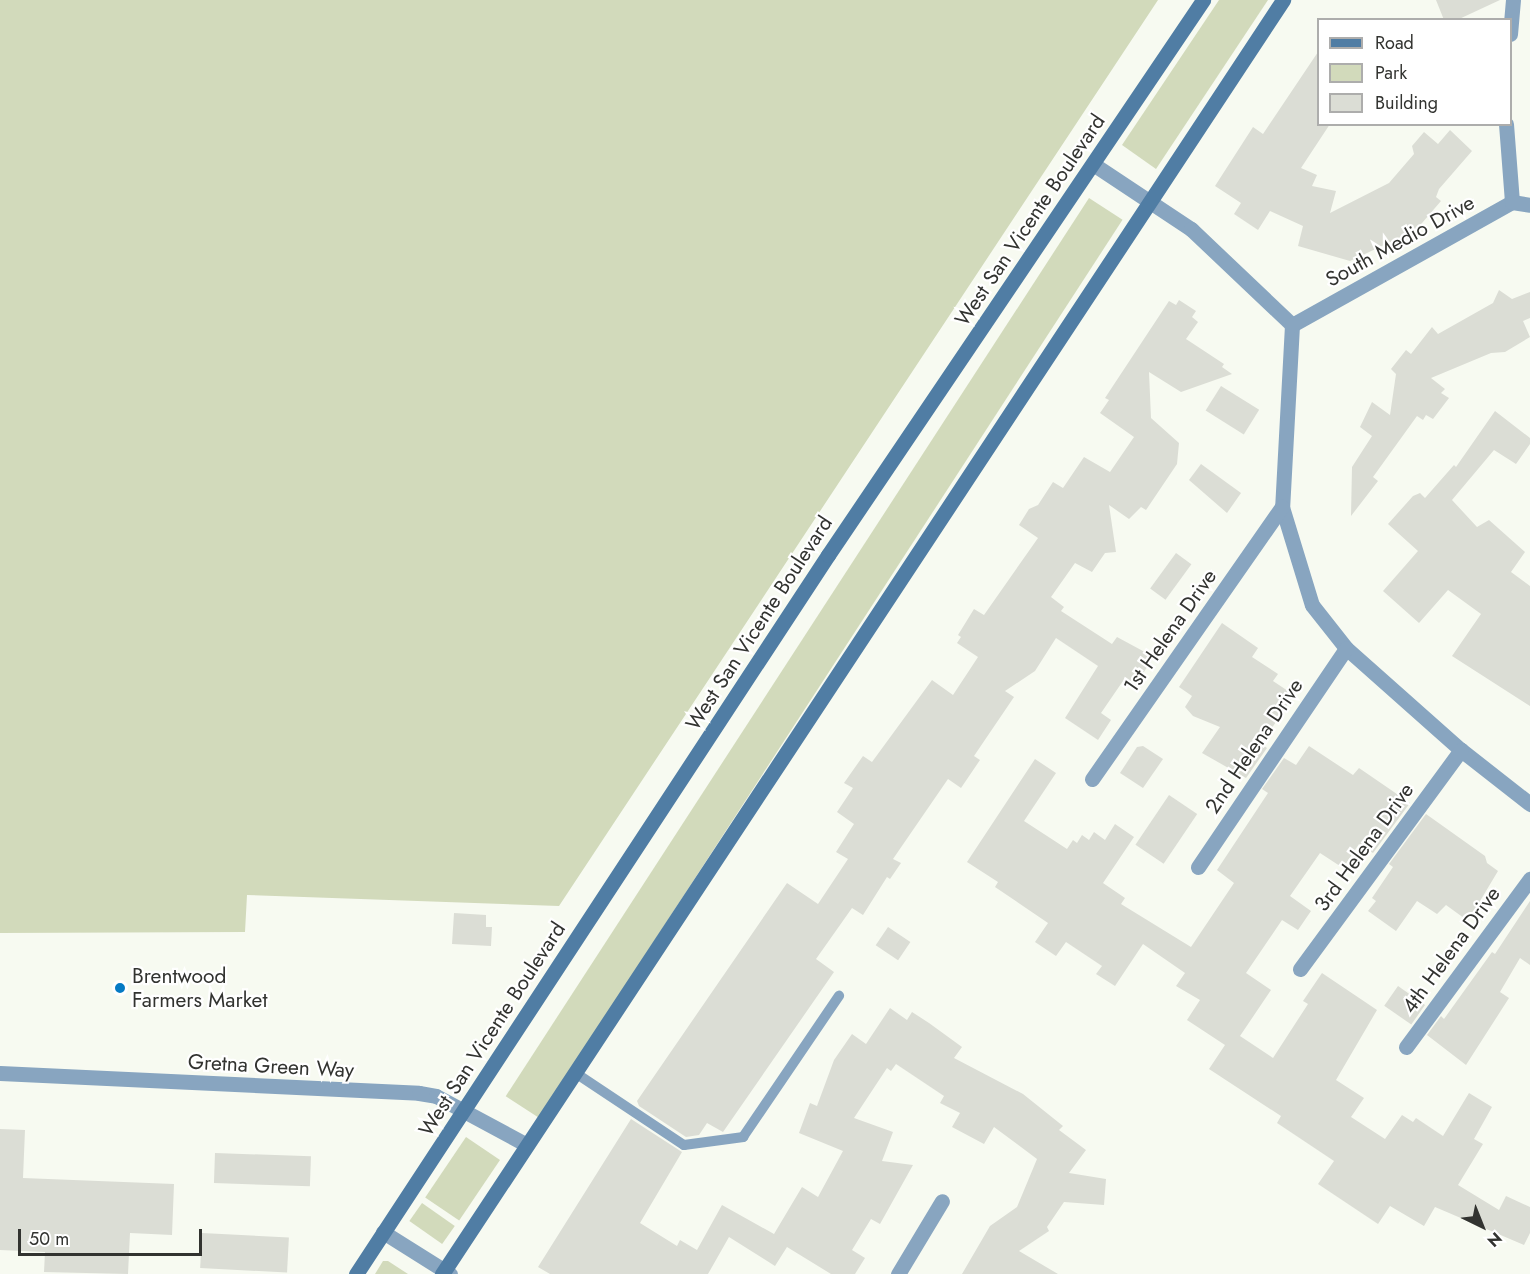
<!DOCTYPE html>
<html>
<head>
<meta charset="utf-8">
<style>
  body { margin:0 }
  #map { position:relative; width:1530px; height:1274px; overflow:hidden; background:#f7faf1; font-family:Jost,sans-serif }
  div>[style] { position:absolute }
  .green>* { inset:0; background:#d2dabb; transform-origin:0 0 }
  .building>* { inset:0; background:#dbddd5; transform-origin:0 0 }
  .lane>* { height:10px; margin:-5px; padding:0 5px; transform-origin:5px; border-radius:5px; background:#88a5c0 }
  .street>* { height:15px; margin:-7.5px; padding:0 7.5px; transform-origin:7.5px; border-radius:7.5px; background:#88a5c0 }
  .secondary>* { height:15px; margin:-7.5px; padding:0 7.5px; transform-origin:7.5px; border-radius:7.5px; background:#507da4 }
  .dots>* { width:16px; height:16px; translate:-50% -50%; box-sizing:border-box; border:3px solid #fff; border-radius:50% }
  span { translate:-50% -50%; white-space:nowrap; text-align:center; line-height:1.15; -webkit-text-stroke:4.5px #fff; paint-order:stroke }
  .street-label { font-size:21px; color:#323330 }
  .poi-label { font-size:21px; color:#323330 }
  .left { translate:0 -50%; text-align:left }
  .legend { position:absolute; left:1317px; top:18px; width:195px; height:108px; box-sizing:border-box; background:#fff; border:2px solid #adadac; margin:0; padding:8px 10px; list-style:none; font-size:18px; color:#323330 }
  .legend li { display:flex; align-items:center; gap:12px; height:30px }
  .legend b { width:30px; border:2px solid #adadac }
  .north { position:absolute; left:1452px; top:1196px; width:60px; height:60px; -webkit-text-stroke:4px #fff; paint-order:stroke; rotate:137deg; font-size:16px; font-weight:700; line-height:24px; text-align:center; color:#323330 }
  .north::after { content:''; display:block; margin:auto; width:21px; height:27px; background:#323330; clip-path:polygon(50% 0,100% 100%,50% 72%,0 100%) }
  .scale { position:absolute; left:18px; top:1229px; width:184px; height:27px; box-sizing:border-box; border:3px solid #323330; border-top:0; padding-left:8px; font-size:18px; line-height:21px; white-space:nowrap; color:#323330; -webkit-text-stroke:4px #fff; paint-order:stroke }
</style>
</head>
<body>
<div id="map">
  <div class="green">
    <i style="clip-path:polygon(0 0,1158px 0,559px 906px,247px 895px,245px 932px,0 933px)"></i>
    <i style="clip-path:polygon(1219px 0,1268px 0,1156px 169px,1122px 145px)"></i>
    <i style="left:1089px;top:198px;width:40px;height:1071px;rotate:33deg"></i>
    <i style="left:466px;top:1137px;width:41px;height:73px;rotate:34deg"></i>
    <i style="left:422px;top:1203px;width:40px;height:22px;rotate:35deg"></i>
    <i style="clip-path:polygon(383px 1261px,388px 1261px,408px 1274px,375px 1274px)"></i>
  </div>
  <div class="building">
    <i style="clip-path:polygon(1436px 0,1500px 0,1457px 20px,1444px 20px)"></i>
    <i style="clip-path:polygon(1318px 52px,1318px 124px,1330px 124px,1301px 168px,1317px 175px,1312px 186px,1336px 191px,1330px 213px,1389px 183px,1414px 154px,1412px 146px,1424px 132px,1438px 144px,1450px 130px,1472px 151px,1439px 189px,1436px 197px,1441px 201px,1416px 230px,1350px 261px,1298px 246px,1303px 226px,1270px 211px,1258px 230px,1234px 214px,1241px 203px,1215px 186px,1253px 127px,1263px 134px)"></i>
    <i style="clip-path:polygon(1499px 290px,1512px 299px,1530px 292px,1530px 318px,1523px 321px,1530px 337px,1505px 352px,1491px 353px,1431px 378px,1445px 389px,1441px 393px,1449px 398px,1433px 419px,1426px 415px,1423px 420px,1417px 416px,1373px 477px,1378px 481px,1351px 516px,1352px 467px,1372px 436px,1360px 427px,1372px 402px,1390px 415px,1396px 374px,1391px 369px,1406px 350px,1411px 354px,1432px 327px,1438px 334px,1493px 303px)"></i>
    <i style="clip-path:polygon(1179px 300px,1196px 311px,1192px 317px,1198px 322px,1186px 339px,1224px 364px,1222px 367px,1232px 374px,1181px 392px,1149px 372px,1151px 418px,1179px 443px,1177px 464px,1146px 510px,1141px 507px,1129px 519px,1109px 505px,1116px 552px,1105px 553px,1092px 572px,1075px 563px,1051px 597px,1064px 607px,1061px 611px,1112px 644px,1117px 637px,1154px 657px,1135px 685px,1125px 678px,1101px 713px,1111px 720px,1098px 740px,1065px 718px,1098px 666px,1056px 638px,1035px 671px,1005px 691px,1014px 697px,974px 756px,980px 760px,961px 788px,948px 779px,893px 859px,901px 863px,890px 879px,887px 877px,863px 915px,852px 908px,816px 959px,834px 972px,723px 1132px,707px 1123px,699px 1135px,686px 1137px,639px 1106px,637px 1101px,787px 883px,818px 904px,848px 859px,836px 852px,854px 824px,837px 812px,853px 788px,844px 783px,863px 756px,872px 762px,932px 680px,953px 695px,978px 657px,957px 643px,961px 637px,958px 635px,974px 609px,984px 615px,1038px 538px,1019px 525px,1029px 509px,1038px 505px,1053px 482px,1063px 488px,1084px 457px,1110px 472px,1134px 437px,1100px 413px,1109px 400px,1105px 398px,1169px 301px,1176px 305px)"></i>
    <i style="left:1221px;top:386px;width:45px;height:29px;rotate:32deg"></i>
    <i style="clip-path:polygon(1495px 411px,1530px 438px,1530px 444px,1516px 464px,1494px 450px,1452px 500px,1477px 527px,1489px 520px,1525px 552px,1511px 572px,1530px 586px,1530px 706px,1452px 656px,1481px 614px,1448px 590px,1419px 623px,1383px 591px,1418px 551px,1388px 524px,1413px 496px,1420px 493px,1425px 498px,1454px 465px,1456px 467px)"></i>
    <i style="clip-path:polygon(1201px 464px,1241px 493px,1227px 513px,1189px 480px)"></i>
    <i style="left:1176px;top:553px;width:19px;height:44px;rotate:36deg"></i>
    <i style="clip-path:polygon(1222px 623px,1258px 648px,1252px 657px,1278px 674px,1273px 681px,1294px 695px,1261px 744px,1267px 748px,1246px 778px,1202px 753px,1220px 727px,1193px 716px,1185px 707px,1192px 696px,1179px 687px)"></i>
    <i style="clip-path:polygon(1143px 746px,1163px 759px,1143px 788px,1120px 773px,1137px 747px)"></i>
    <i style="clip-path:polygon(1309px 746px,1353px 775px,1359px 768px,1410px 803px,1373px 853px,1359px 844px,1343px 868px,1320px 853px,1290px 896px,1311px 911px,1298px 930px,1282px 920px,1246px 973px,1271px 990px,1240px 1036px,1273px 1058px,1308px 1004px,1303px 1001px,1322px 973px,1377px 1010px,1336px 1080px,1364px 1098px,1351px 1117px,1385px 1139px,1402px 1115px,1413px 1122px,1416px 1118px,1443px 1136px,1469px 1093px,1492px 1107px,1474px 1139px,1483px 1144px,1458px 1185px,1499px 1210px,1506px 1196px,1530px 1207px,1530px 1233px,1524px 1245px,1435px 1207px,1424px 1226px,1390px 1206px,1378px 1224px,1318px 1184px,1334px 1161px,1277px 1123px,1281px 1116px,1209px 1069px,1225px 1045px,1187px 1020px,1200px 1000px,1176px 986px,1185px 973px,1143px 944px,1115px 986px,1096px 974px,1102px 966px,1066px 942px,1056px 956px,1035px 942px,1048px 923px,995px 887px,998px 882px,967px 862px,1035px 759px,1056px 773px,1024px 821px,1067px 849px,1073px 840px,1077px 843px,1082px 835px,1089px 840px,1094px 832px,1105px 840px,1115px 824px,1134px 837px,1103px 883px,1125px 898px,1121px 904px,1191px 947px,1234px 883px,1217px 870px,1268px 793px,1262px 789px,1284px 758px,1296px 765px)"></i>
    <i style="left:1169px;top:795px;width:34px;height:60px;rotate:34deg"></i>
    <i style="clip-path:polygon(1426px 814px,1485px 856px,1487px 863px,1498px 871px,1468px 921px,1446px 905px,1437px 914px,1417px 901px,1396px 931px,1368px 911px,1376px 901px,1372px 898px,1393px 867px,1389px 864px)"></i>
    <i style="clip-path:polygon(1530px 901px,1530px 965px,1520px 958px,1500px 992px,1509px 998px,1466px 1065px,1427px 1035px,1441px 1016px,1444px 1019px,1492px 952px,1495px 954px)"></i>
    <i style="clip-path:polygon(454px 913px,486px 915px,486px 927px,492px 927px,491px 946px,452px 944px)"></i>
    <i style="left:888px;top:927px;width:27px;height:22px;rotate:34deg"></i>
    <i style="left:1398px;top:986px;width:33px;height:24px;rotate:35deg"></i>
    <i style="clip-path:polygon(890px 1008px,907px 1020px,912px 1012px,929px 1023px,962px 1047px,954px 1058px,1023px 1094px,1063px 1126px,1059px 1130px,1086px 1150px,1069px 1173px,1106px 1179px,1104px 1205px,1064px 1202px,1047px 1227px,1049px 1231px,1019px 1251px,1058px 1274px,962px 1274px,990px 1226px,1017px 1207px,1037px 1159px,994px 1127px,984px 1144px,952px 1127px,960px 1113px,940px 1103px,944px 1096px,896px 1064px,891px 1071px,887px 1068px,854px 1118px,893px 1132px,882px 1161px,913px 1165px,880px 1224px,871px 1219px,852px 1250px,865px 1258px,855px 1274px,831px 1274px,787px 1247px,775px 1266px,729px 1237px,708px 1274px,550px 1274px,538px 1267px,631px 1119px,682px 1152px,640px 1223px,677px 1246px,680px 1240px,697px 1250px,722px 1205px,774px 1234px,802px 1187px,818px 1197px,843px 1151px,799px 1133px,810px 1103px,817px 1106px,834px 1060px,852px 1034px,866px 1044px)"></i>
    <i style="clip-path:polygon(0 1129px,25px 1130px,23px 1178px,174px 1184px,172px 1235px,130px 1233px,128px 1274px,44px 1272px,45px 1252px,0 1250px)"></i>
    <i style="left:215px;top:1153px;width:96px;height:30px;rotate:2deg"></i>
    <i style="left:202px;top:1233px;width:87px;height:35px;rotate:3deg"></i>
  </div>
  <div class="lane">
    <i style="left:574px;top:1072px;width:132px;rotate:33.6deg"></i>
    <i style="left:684px;top:1145px;width:60px;rotate:-7.7deg"></i>
    <i style="left:743px;top:1137px;width:171px;rotate:-55.8deg"></i>
  </div>
  <div class="street">
    <i style="left:1510px;top:34px;width:34px;rotate:-85deg"></i>
    <i style="left:1506px;top:124px;width:78px;rotate:85.6deg"></i>
    <i style="left:1093px;top:164px;width:118px;rotate:33.6deg"></i>
    <i style="left:1191px;top:229px;width:139px;rotate:43.5deg"></i>
    <i style="left:1292px;top:325px;width:182px;rotate:93.1deg"></i>
    <i style="left:1282px;top:507px;width:102px;rotate:73deg"></i>
    <i style="left:1312px;top:605px;width:55px;rotate:51.7deg"></i>
    <i style="left:1346px;top:648px;width:154px;rotate:41.6deg"></i>
    <i style="left:1461px;top:750px;width:88px;rotate:38deg"></i>
    <i style="left:1292px;top:325px;width:252px;rotate:-29.2deg"></i>
    <i style="left:1512px;top:202px;width:18px;rotate:9deg"></i>
    <i style="left:1092px;top:779px;width:332px;rotate:-55.1deg"></i>
    <i style="left:1198px;top:867px;width:264px;rotate:-55.9deg"></i>
    <i style="left:1300px;top:969px;width:272px;rotate:-53.7deg"></i>
    <i style="left:1406px;top:1047px;width:209px;rotate:-53.6deg"></i>
    <i style="left:0;top:1073px;width:419px;rotate:2.7deg"></i>
    <i style="left:419px;top:1093px;width:17px;rotate:10deg"></i>
    <i style="left:436px;top:1096px;width:103px;rotate:28.3deg"></i>
    <i style="left:383px;top:1232px;width:79px;rotate:32.1deg"></i>
    <i style="left:898px;top:1274px;width:85px;rotate:-58.9deg"></i>
  </div>
  <div class="secondary">
    <i style="left:356px;top:1274px;width:860px;rotate:-56.72deg"></i>
    <i style="left:828px;top:555px;width:670px;rotate:-55.95deg"></i>
    <i style="left:442px;top:1274px;width:1527px;rotate:-56.57deg"></i>
  </div>
  <div class="dots">
    <i style="left:120px;top:988px;background:#057ac4"></i>
  </div>
  <div class="street-label">
    <span style="left:1030px;top:220px;rotate:-56deg">West San Vicente Boulevard</span>
    <span style="left:1400px;top:241px;rotate:-29deg">South Medio Drive</span>
    <span style="left:759px;top:623px;rotate:-57deg">West San Vicente Boulevard</span>
    <span style="left:1170px;top:631px;rotate:-55deg">1st Helena Drive</span>
    <span style="left:1254px;top:746px;rotate:-56deg">2nd Helena Drive</span>
    <span style="left:1364px;top:847px;rotate:-54deg">3rd Helena Drive</span>
    <span style="left:1451px;top:950px;rotate:-54deg">4th Helena Drive</span>
    <span style="left:492px;top:1029px;rotate:-57deg">West San Vicente Boulevard</span>
    <span style="left:271px;top:1066px;rotate:3deg">Gretna Green Way</span>
  </div>
  <div class="poi-label">
    <span class="left" style="left:132px;top:988px">Brentwood<br>Farmers Market</span>
  </div>
  <ul class="legend">
  <li><b style="height:8px;background:#507da4"></b>Road</li>
  <li><b style="height:16px;background:#d2dabb"></b>Park</li>
  <li><b style="height:16px;background:#dbddd5"></b>Building</li>
  </ul>
  <div class="north">N</div>
  <div class="scale">50 m</div>
</div>
</body>
</html>
